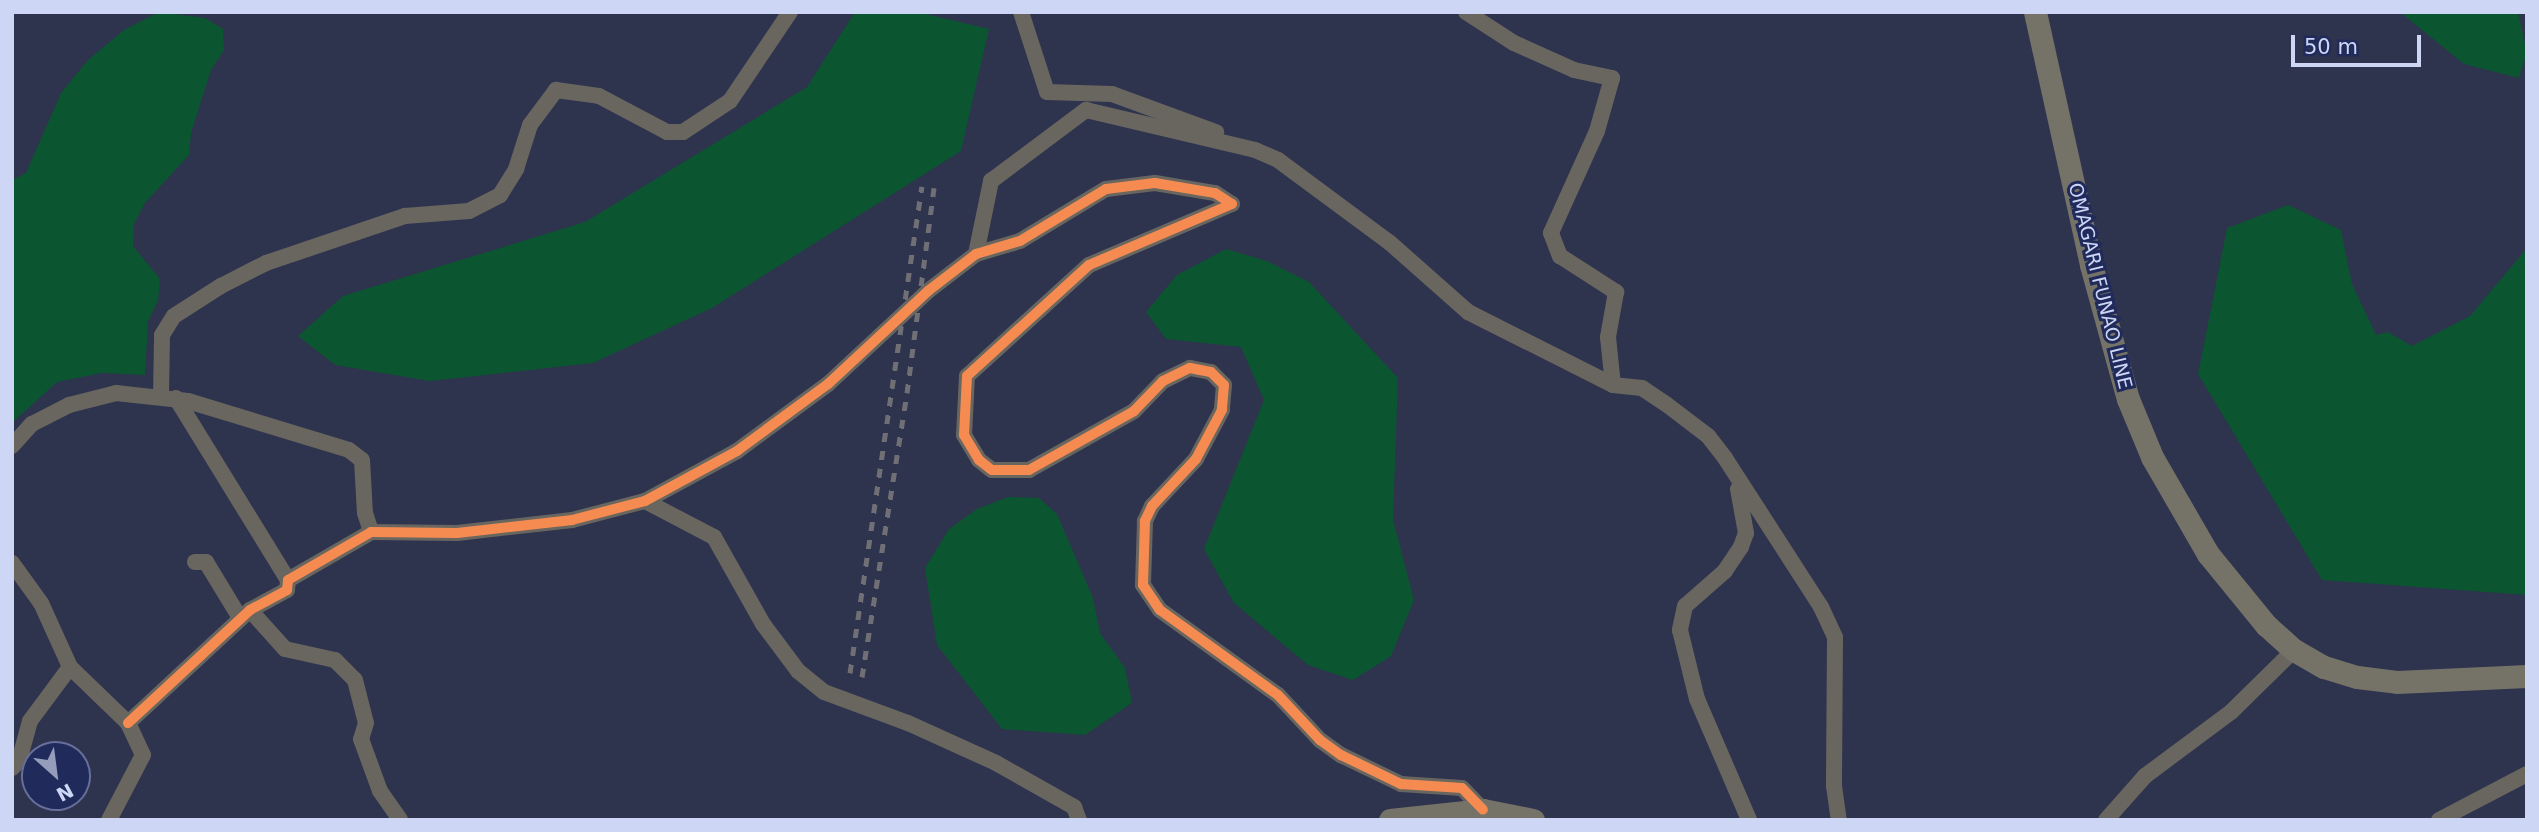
<!DOCTYPE html>
<html>
<head>
<meta charset="utf-8">
<style>
  body { margin:0 }
  #map { position:relative; width:2539px; height:832px; overflow:hidden; background:#2e334e; font-family:"DejaVu Sans",sans-serif }
  div>[style] { position:absolute }
  .green>* { inset:0; background:#0b5531 }
  .street>* { height:16px; margin:-8px; padding:0 8px; transform-origin:8px; border-radius:8px; background:#696660 }
  .secondary>* { height:23px; margin:-11.5px; padding:0 11.5px; transform-origin:11.5px; border-radius:11.5px; background:#757268 }
  .rail>* { height:5px; margin-top:-2.5px; transform-origin:0; background:repeating-linear-gradient(90deg,#6f6f75 0 9px,transparent 0 18px) }
  .cycleway>* { height:10px; margin:-5px; padding:0 5px; transform-origin:5px; border-radius:5px; background:#f68b52 }
  span { translate:-50% -50%; white-space:nowrap; text-align:center; line-height:1.15; -webkit-text-stroke:6px #212b5b; paint-order:stroke }
  .street-label { font-size:19px; color:#cdd6f5 }
  .frame { position:absolute; inset:0; border:14px solid #cdd6f5; pointer-events:none }
  .north { position:absolute; left:21px; top:741px; width:70px; height:70px; box-sizing:border-box; background:#212b5b; border:2px solid #666f99; border-radius:50%; rotate:152deg; font-size:19px; font-weight:700; line-height:28px; text-align:center; color:#cdd6f5 }
  .north::after { content:''; display:block; margin:auto; width:24px; height:32px; background:#959dbb; clip-path:polygon(50% 0,100% 100%,50% 72%,0 100%) }
  .scale { position:absolute; left:2291px; top:35px; width:130px; height:32px; box-sizing:border-box; border:4px solid #cdd6f5; border-top:0; padding-left:9px; font-size:21px; line-height:24px; white-space:nowrap; color:#cdd6f5; -webkit-text-stroke:5px #212b5b; paint-order:stroke }
</style>
</head>
<body>
<div id="map">
  <div class="green">
    <i style="clip-path:polygon(159px 12px,205px 18px,223px 29px,224px 50px,211px 70px,191px 133px,189px 155px,145px 203px,134px 224px,133px 246px,160px 279px,158px 301px,148px 321px,145px 375px,102px 373px,57px 382px,12px 423px,12px 180px,26px 173px,61px 93px,88px 60px,124px 30px)"></i>
    <i style="clip-path:polygon(855px 12px,917px 12px,989px 29px,961px 151px,712px 308px,593px 363px,430px 381px,335px 365px,298px 336px,343px 296px,585px 222px,807px 87px)"></i>
    <i style="clip-path:polygon(2390px 12px,2518px 12px,2527px 53px,2519px 78px,2464px 64px,2401px 13px)"></i>
    <i style="clip-path:polygon(2288px 205px,2341px 230px,2352px 284px,2376px 335px,2388px 332px,2412px 346px,2470px 316px,2527px 248px,2527px 595px,2322px 580px,2198px 374px,2227px 228px)"></i>
    <i style="clip-path:polygon(1226px 249px,1267px 261px,1309px 282px,1398px 378px,1393px 520px,1414px 600px,1391px 656px,1353px 680px,1308px 665px,1234px 603px,1204px 549px,1264px 400px,1241px 347px,1166px 339px,1146px 312px,1177px 275px)"></i>
    <i style="clip-path:polygon(1008px 497px,1039px 498px,1057px 514px,1093px 598px,1100px 633px,1125px 668px,1132px 703px,1085px 735px,1002px 729px,937px 645px,925px 568px,949px 529px,977px 509px)"></i>
  </div>
  <div class="street">
    <i style="left:1021px;top:12px;width:84px;rotate:72deg"></i>
    <i style="left:1047px;top:92px;width:65px;rotate:1.8deg"></i>
    <i style="left:1112px;top:94px;width:111px;rotate:20.1deg"></i>
    <i style="left:1466px;top:12px;width:57px;rotate:32.9deg"></i>
    <i style="left:1514px;top:43px;width:66px;rotate:24.2deg"></i>
    <i style="left:1574px;top:70px;width:39px;rotate:12deg"></i>
    <i style="left:1612px;top:78px;width:55px;rotate:105.8deg"></i>
    <i style="left:1597px;top:131px;width:112px;rotate:114.3deg"></i>
    <i style="left:1551px;top:233px;width:25px;rotate:69deg"></i>
    <i style="left:1560px;top:256px;width:67px;rotate:32.7deg"></i>
    <i style="left:1616px;top:292px;width:46px;rotate:100.1deg"></i>
    <i style="left:1608px;top:337px;width:48px;rotate:84.1deg"></i>
    <i style="left:976px;top:254px;width:75px;rotate:-78.4deg"></i>
    <i style="left:991px;top:181px;width:119px;rotate:-36.8deg"></i>
    <i style="left:1086px;top:110px;width:174px;rotate:13.3deg"></i>
    <i style="left:1255px;top:150px;width:25px;rotate:23deg"></i>
    <i style="left:1278px;top:160px;width:138px;rotate:36.5deg"></i>
    <i style="left:1389px;top:242px;width:106px;rotate:41.5deg"></i>
    <i style="left:1468px;top:312px;width:162px;rotate:26.7deg"></i>
    <i style="left:1613px;top:385px;width:29px;rotate:6deg"></i>
    <i style="left:1642px;top:388px;width:29px;rotate:34deg"></i>
    <i style="left:1666px;top:404px;width:53px;rotate:37.3deg"></i>
    <i style="left:1708px;top:436px;width:28px;rotate:52deg"></i>
    <i style="left:1725px;top:458px;width:177px;rotate:57.2deg"></i>
    <i style="left:1821px;top:607px;width:33px;rotate:65deg"></i>
    <i style="left:1835px;top:637px;width:149px;rotate:90.4deg"></i>
    <i style="left:1834px;top:786px;width:34px;rotate:82deg"></i>
    <i style="left:161px;top:395px;width:60px;rotate:-89deg"></i>
    <i style="left:162px;top:335px;width:22px;rotate:-58deg"></i>
    <i style="left:174px;top:316px;width:56px;rotate:-32.6deg"></i>
    <i style="left:221px;top:286px;width:51px;rotate:-27.1deg"></i>
    <i style="left:266px;top:263px;width:147px;rotate:-18.7deg"></i>
    <i style="left:405px;top:216px;width:64px;rotate:-4.5deg"></i>
    <i style="left:469px;top:211px;width:35px;rotate:-27deg"></i>
    <i style="left:500px;top:195px;width:31px;rotate:-58deg"></i>
    <i style="left:516px;top:169px;width:46px;rotate:-72.3deg"></i>
    <i style="left:530px;top:125px;width:44px;rotate:-53.4deg"></i>
    <i style="left:556px;top:90px;width:43px;rotate:7.9deg"></i>
    <i style="left:599px;top:96px;width:77px;rotate:27.9deg"></i>
    <i style="left:667px;top:132px;width:16px"></i>
    <i style="left:683px;top:132px;width:56px;rotate:-33.4deg"></i>
    <i style="left:730px;top:101px;width:107px;rotate:-56deg"></i>
    <i style="left:176px;top:398px;width:214px;rotate:58.4deg"></i>
    <i style="left:12px;top:446px;width:30px;rotate:-48deg"></i>
    <i style="left:32px;top:424px;width:42px;rotate:-27.2deg"></i>
    <i style="left:69px;top:405px;width:49px;rotate:-14.3deg"></i>
    <i style="left:116px;top:393px;width:72px;rotate:6.3deg"></i>
    <i style="left:188px;top:401px;width:168px;rotate:16.9deg"></i>
    <i style="left:349px;top:450px;width:16px;rotate:38deg"></i>
    <i style="left:362px;top:460px;width:53px;rotate:86.8deg"></i>
    <i style="left:365px;top:513px;width:20px;rotate:72deg"></i>
    <i style="left:1738px;top:489px;width:45px;rotate:79.7deg"></i>
    <i style="left:1746px;top:533px;width:15px;rotate:110deg"></i>
    <i style="left:1741px;top:547px;width:29px;rotate:124deg"></i>
    <i style="left:1725px;top:571px;width:53px;rotate:138.8deg"></i>
    <i style="left:1685px;top:606px;width:25px;rotate:102deg"></i>
    <i style="left:1680px;top:630px;width:71px;rotate:76.2deg"></i>
    <i style="left:1697px;top:699px;width:132px;rotate:66.7deg"></i>
    <i style="left:645px;top:501px;width:78px;rotate:27.6deg"></i>
    <i style="left:714px;top:537px;width:100px;rotate:60.6deg"></i>
    <i style="left:763px;top:624px;width:59px;rotate:53.3deg"></i>
    <i style="left:798px;top:671px;width:33px;rotate:39deg"></i>
    <i style="left:824px;top:692px;width:90px;rotate:20.3deg"></i>
    <i style="left:908px;top:723px;width:97px;rotate:24.4deg"></i>
    <i style="left:996px;top:763px;width:90px;rotate:29.4deg"></i>
    <i style="left:1074px;top:807px;width:14px;rotate:69deg"></i>
    <i style="left:195px;top:562px;width:11px"></i>
    <i style="left:206px;top:562px;width:66px;rotate:58.7deg"></i>
    <i style="left:12px;top:563px;width:49px;rotate:54.1deg"></i>
    <i style="left:41px;top:603px;width:70px;rotate:65.6deg"></i>
    <i style="left:70px;top:667px;width:81px;rotate:44deg"></i>
    <i style="left:128px;top:723px;width:35px;rotate:65deg"></i>
    <i style="left:143px;top:755px;width:73px;rotate:117.6deg"></i>
    <i style="left:250px;top:610px;width:52px;rotate:48.1deg"></i>
    <i style="left:285px;top:649px;width:51px;rotate:12.4deg"></i>
    <i style="left:335px;top:660px;width:28px;rotate:45deg"></i>
    <i style="left:355px;top:680px;width:44px;rotate:75.7deg"></i>
    <i style="left:366px;top:723px;width:17px;rotate:107deg"></i>
    <i style="left:361px;top:739px;width:55px;rotate:69.9deg"></i>
    <i style="left:380px;top:791px;width:35px;rotate:55deg"></i>
    <i style="left:128px;top:723px;width:166px;rotate:-42.8deg"></i>
    <i style="left:250px;top:610px;width:42px;rotate:-28.4deg"></i>
    <i style="left:287px;top:590px;width:10px;rotate:-84deg"></i>
    <i style="left:288px;top:580px;width:96px;rotate:-30deg"></i>
    <i style="left:371px;top:532px;width:86px;rotate:0.7deg"></i>
    <i style="left:457px;top:533px;width:116px;rotate:-6.4deg"></i>
    <i style="left:572px;top:520px;width:75px;rotate:-14.6deg"></i>
    <i style="left:645px;top:501px;width:105px;rotate:-28.5deg"></i>
    <i style="left:737px;top:451px;width:113px;rotate:-36.4deg"></i>
    <i style="left:828px;top:384px;width:137px;rotate:-42.9deg"></i>
    <i style="left:928px;top:291px;width:61px;rotate:-37.6deg"></i>
    <i style="left:976px;top:254px;width:46px;rotate:-16.5deg"></i>
    <i style="left:1020px;top:241px;width:100px;rotate:-31.2deg"></i>
    <i style="left:1106px;top:189px;width:49px;rotate:-7deg"></i>
    <i style="left:1155px;top:183px;width:61px;rotate:9.5deg"></i>
    <i style="left:1215px;top:193px;width:20px;rotate:33deg"></i>
    <i style="left:1232px;top:204px;width:155px;rotate:156.9deg"></i>
    <i style="left:1089px;top:265px;width:165px;rotate:137.7deg"></i>
    <i style="left:967px;top:376px;width:59px;rotate:92.9deg"></i>
    <i style="left:964px;top:435px;width:29px;rotate:59deg"></i>
    <i style="left:979px;top:460px;width:16px;rotate:38deg"></i>
    <i style="left:992px;top:470px;width:37px"></i>
    <i style="left:1029px;top:470px;width:120px;rotate:-29.3deg"></i>
    <i style="left:1134px;top:411px;width:42px;rotate:-46deg"></i>
    <i style="left:1163px;top:381px;width:30px;rotate:-26deg"></i>
    <i style="left:1190px;top:368px;width:21px;rotate:11deg"></i>
    <i style="left:1211px;top:372px;width:18px;rotate:45deg"></i>
    <i style="left:1224px;top:385px;width:25px;rotate:95deg"></i>
    <i style="left:1222px;top:410px;width:55px;rotate:118deg"></i>
    <i style="left:1196px;top:459px;width:64px;rotate:133.1deg"></i>
    <i style="left:1152px;top:506px;width:17px;rotate:115deg"></i>
    <i style="left:1145px;top:521px;width:64px;rotate:91.8deg"></i>
    <i style="left:1143px;top:585px;width:30px;rotate:56deg"></i>
    <i style="left:1160px;top:610px;width:145px;rotate:35.8deg"></i>
    <i style="left:1278px;top:695px;width:62px;rotate:47deg"></i>
    <i style="left:1320px;top:740px;width:26px;rotate:36deg"></i>
    <i style="left:1341px;top:755px;width:67px;rotate:25.8deg"></i>
    <i style="left:1401px;top:784px;width:61px;rotate:3.8deg"></i>
    <i style="left:1462px;top:788px;width:30px;rotate:46deg"></i>
    <i style="left:12px;top:768px;width:10px;rotate:-45deg"></i>
    <i style="left:19px;top:761px;width:41px;rotate:-74.6deg"></i>
    <i style="left:30px;top:721px;width:67px;rotate:-53.5deg"></i>
    <i style="left:2106px;top:820px;width:59px;rotate:-48.4deg"></i>
    <i style="left:2145px;top:776px;width:107px;rotate:-36.7deg"></i>
    <i style="left:2231px;top:712px;width:88px;rotate:-44.5deg"></i>
    <i style="left:2439px;top:820px;width:99px;rotate:-27.6deg"></i>
  </div>
  <div class="secondary">
    <i style="left:2035px;top:12px;width:259px;rotate:77.5deg"></i>
    <i style="left:2091px;top:265px;width:139px;rotate:74.6deg"></i>
    <i style="left:2128px;top:399px;width:63px;rotate:67.5deg"></i>
    <i style="left:2152px;top:457px;width:112px;rotate:60deg"></i>
    <i style="left:2208px;top:554px;width:92px;rotate:50.8deg"></i>
    <i style="left:2266px;top:625px;width:38px;rotate:42deg"></i>
    <i style="left:2294px;top:650px;width:34px;rotate:30deg"></i>
    <i style="left:2324px;top:667px;width:34px;rotate:17deg"></i>
    <i style="left:2357px;top:677px;width:40px;rotate:7.1deg"></i>
    <i style="left:2397px;top:682px;width:130px;rotate:-2.6deg"></i>
    <i style="left:1390px;top:820px;width:94px;rotate:-6.1deg"></i>
    <i style="left:1483px;top:810px;width:51px;rotate:11.3deg"></i>
  </div>
  <div class="rail">
    <i style="left:850px;top:673px;width:492px;rotate:-81.6deg"></i>
    <i style="left:862px;top:677px;width:288px;rotate:-81deg"></i>
    <i style="left:907px;top:393px;width:207px;rotate:-82.5deg"></i>
  </div>
  <div class="cycleway">
    <i style="left:128px;top:723px;width:166px;rotate:-42.8deg"></i>
    <i style="left:250px;top:610px;width:42px;rotate:-28.4deg"></i>
    <i style="left:287px;top:590px;width:10px;rotate:-84deg"></i>
    <i style="left:288px;top:580px;width:96px;rotate:-30deg"></i>
    <i style="left:371px;top:532px;width:86px;rotate:0.7deg"></i>
    <i style="left:457px;top:533px;width:116px;rotate:-6.4deg"></i>
    <i style="left:572px;top:520px;width:75px;rotate:-14.6deg"></i>
    <i style="left:645px;top:501px;width:105px;rotate:-28.5deg"></i>
    <i style="left:737px;top:451px;width:113px;rotate:-36.4deg"></i>
    <i style="left:828px;top:384px;width:137px;rotate:-42.9deg"></i>
    <i style="left:928px;top:291px;width:61px;rotate:-37.6deg"></i>
    <i style="left:976px;top:254px;width:46px;rotate:-16.5deg"></i>
    <i style="left:1020px;top:241px;width:100px;rotate:-31.2deg"></i>
    <i style="left:1106px;top:189px;width:49px;rotate:-7deg"></i>
    <i style="left:1155px;top:183px;width:61px;rotate:9.5deg"></i>
    <i style="left:1215px;top:193px;width:20px;rotate:33deg"></i>
    <i style="left:1232px;top:204px;width:155px;rotate:156.9deg"></i>
    <i style="left:1089px;top:265px;width:165px;rotate:137.7deg"></i>
    <i style="left:967px;top:376px;width:59px;rotate:92.9deg"></i>
    <i style="left:964px;top:435px;width:29px;rotate:59deg"></i>
    <i style="left:979px;top:460px;width:16px;rotate:38deg"></i>
    <i style="left:992px;top:470px;width:37px"></i>
    <i style="left:1029px;top:470px;width:120px;rotate:-29.3deg"></i>
    <i style="left:1134px;top:411px;width:42px;rotate:-46deg"></i>
    <i style="left:1163px;top:381px;width:30px;rotate:-26deg"></i>
    <i style="left:1190px;top:368px;width:21px;rotate:11deg"></i>
    <i style="left:1211px;top:372px;width:18px;rotate:45deg"></i>
    <i style="left:1224px;top:385px;width:25px;rotate:95deg"></i>
    <i style="left:1222px;top:410px;width:55px;rotate:118deg"></i>
    <i style="left:1196px;top:459px;width:64px;rotate:133.1deg"></i>
    <i style="left:1152px;top:506px;width:17px;rotate:115deg"></i>
    <i style="left:1145px;top:521px;width:64px;rotate:91.8deg"></i>
    <i style="left:1143px;top:585px;width:30px;rotate:56deg"></i>
    <i style="left:1160px;top:610px;width:145px;rotate:35.8deg"></i>
    <i style="left:1278px;top:695px;width:62px;rotate:47deg"></i>
    <i style="left:1320px;top:740px;width:26px;rotate:36deg"></i>
    <i style="left:1341px;top:755px;width:67px;rotate:25.8deg"></i>
    <i style="left:1401px;top:784px;width:61px;rotate:3.8deg"></i>
    <i style="left:1462px;top:788px;width:30px;rotate:46deg"></i>
  </div>
  <div class="street-label">
    <span style="left:2100px;top:286px;rotate:76deg">OMAGARI FUNAO LINE</span>
  </div>
  <div class="frame"></div>
  <div class="north">N</div>
  <div class="scale">50 m</div>
</div>
</body>
</html>
